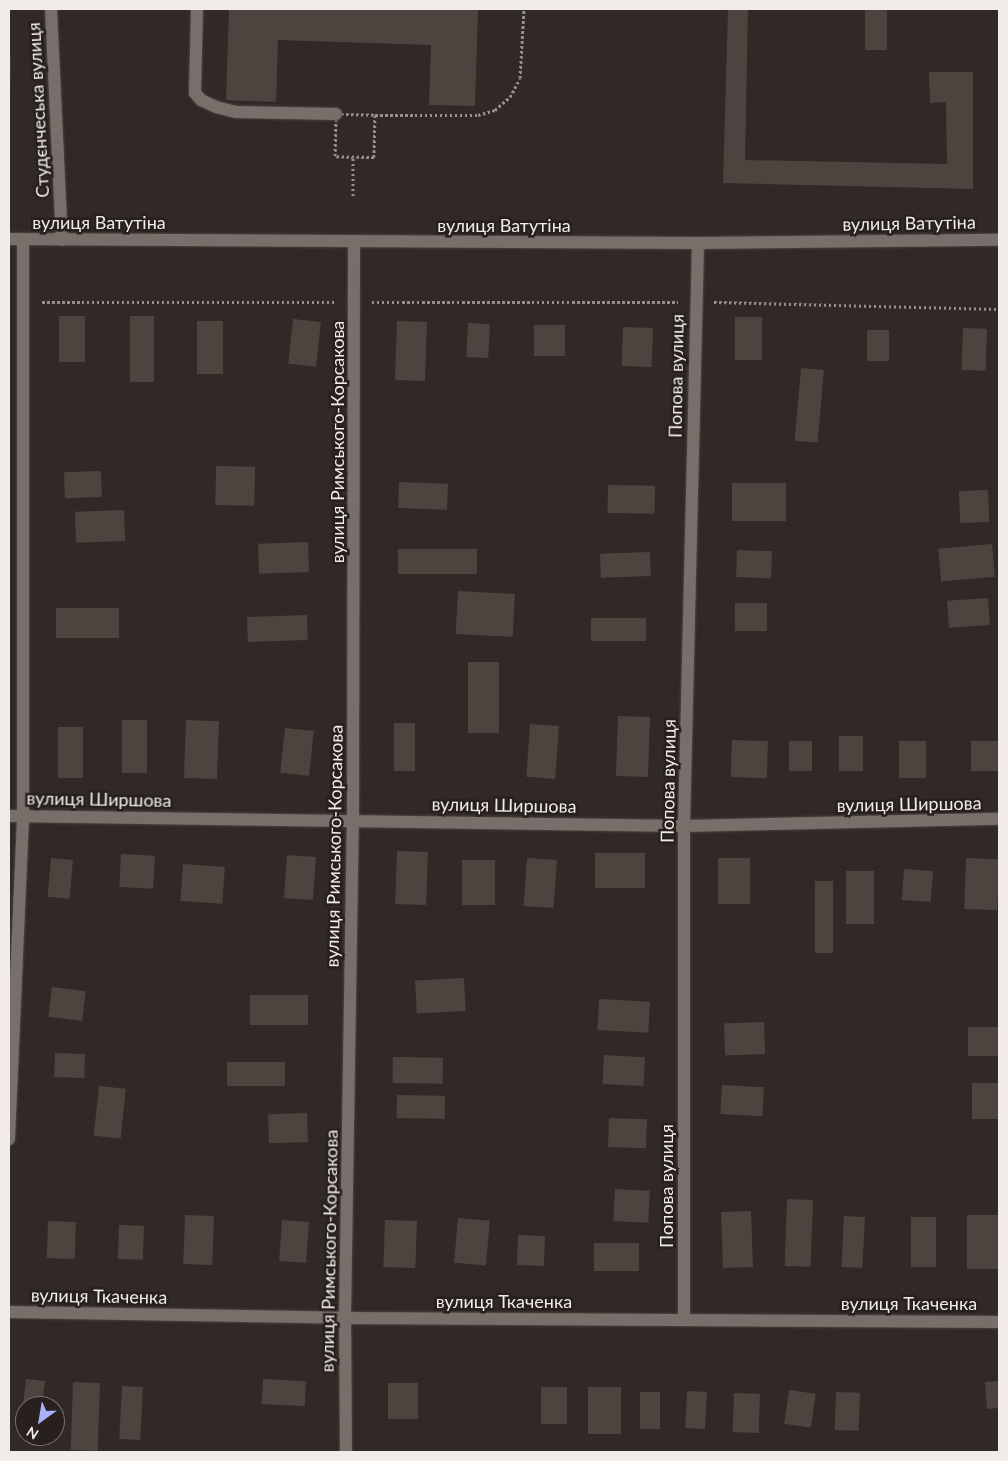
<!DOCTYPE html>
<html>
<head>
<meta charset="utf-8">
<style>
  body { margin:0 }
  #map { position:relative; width:1008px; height:1461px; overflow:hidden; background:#312926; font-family:Lato,sans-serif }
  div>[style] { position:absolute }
  .building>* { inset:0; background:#4d4440; transform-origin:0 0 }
  .path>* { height:3px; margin-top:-1.5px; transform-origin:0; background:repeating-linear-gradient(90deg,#96908d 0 2.5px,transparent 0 5px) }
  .roads { filter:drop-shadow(0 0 1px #4d4643) drop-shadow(0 0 1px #4d4643) }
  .minor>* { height:12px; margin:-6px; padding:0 6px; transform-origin:6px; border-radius:6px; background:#786e6a }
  span { translate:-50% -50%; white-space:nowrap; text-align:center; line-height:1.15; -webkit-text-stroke:5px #27201c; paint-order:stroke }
  .street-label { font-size:18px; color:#f1ece9 }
  .frame { position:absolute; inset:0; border:10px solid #f1ece9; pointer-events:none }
  .north { position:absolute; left:15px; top:1396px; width:50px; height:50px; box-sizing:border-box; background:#27201c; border:1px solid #78726e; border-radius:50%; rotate:212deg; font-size:14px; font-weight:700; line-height:20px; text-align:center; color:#f1ece9 }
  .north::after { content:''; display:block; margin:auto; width:18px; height:22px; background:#a9b0fc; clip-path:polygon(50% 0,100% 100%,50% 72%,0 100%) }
</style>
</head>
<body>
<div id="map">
  <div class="building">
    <i style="clip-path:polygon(229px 9px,478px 9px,475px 106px,429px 105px,431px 45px,278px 40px,276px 102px,226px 100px)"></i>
    <i style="clip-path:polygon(728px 9px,748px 9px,745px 160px,947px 164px,946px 102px,930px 103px,929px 72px,973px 72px,973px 189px,723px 183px)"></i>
    <i style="left:865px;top:9px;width:22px;height:41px"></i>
    <i style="clip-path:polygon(9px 58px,11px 58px,10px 92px,9px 92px)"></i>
    <i style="left:59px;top:316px;width:26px;height:46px"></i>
    <i style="left:130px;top:316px;width:24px;height:66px"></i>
    <i style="left:735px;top:317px;width:27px;height:43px"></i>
    <i style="left:293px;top:319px;width:28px;height:45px;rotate:6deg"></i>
    <i style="left:197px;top:321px;width:26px;height:53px"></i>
    <i style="left:397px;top:321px;width:30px;height:59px;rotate:2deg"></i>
    <i style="left:468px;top:323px;width:22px;height:34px;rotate:3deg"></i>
    <i style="left:534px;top:325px;width:31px;height:31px"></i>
    <i style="left:623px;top:327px;width:30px;height:39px;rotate:2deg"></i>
    <i style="left:963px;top:328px;width:24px;height:42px;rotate:2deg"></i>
    <i style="left:867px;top:330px;width:22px;height:31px"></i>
    <i style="left:801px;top:368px;width:23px;height:73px;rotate:5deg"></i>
    <i style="left:216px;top:466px;width:39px;height:39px;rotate:1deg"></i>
    <i style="left:101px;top:471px;width:26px;height:37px;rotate:88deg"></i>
    <i style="left:399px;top:482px;width:49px;height:26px;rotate:2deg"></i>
    <i style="left:732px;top:483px;width:54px;height:38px"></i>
    <i style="left:608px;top:485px;width:47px;height:28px;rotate:1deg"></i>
    <i style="left:988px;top:490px;width:32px;height:29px;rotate:88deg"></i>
    <i style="left:124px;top:510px;width:31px;height:49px;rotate:88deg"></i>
    <i style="left:308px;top:542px;width:30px;height:50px;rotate:88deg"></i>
    <i style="left:992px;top:544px;width:33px;height:54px;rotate:85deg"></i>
    <i style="left:398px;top:549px;width:79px;height:25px"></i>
    <i style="left:737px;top:550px;width:35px;height:27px;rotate:2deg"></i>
    <i style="left:650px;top:552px;width:24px;height:50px;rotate:88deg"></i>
    <i style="left:458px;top:591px;width:57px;height:43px;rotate:3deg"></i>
    <i style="left:988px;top:598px;width:27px;height:41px;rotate:86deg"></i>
    <i style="left:735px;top:603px;width:32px;height:28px"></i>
    <i style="left:56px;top:608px;width:63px;height:30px"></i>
    <i style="left:307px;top:615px;width:25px;height:60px;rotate:88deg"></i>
    <i style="left:646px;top:618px;width:23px;height:55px;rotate:90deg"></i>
    <i style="left:468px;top:662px;width:31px;height:71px"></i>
    <i style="left:618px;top:716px;width:32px;height:60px;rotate:2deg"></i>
    <i style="left:122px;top:720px;width:25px;height:53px"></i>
    <i style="left:186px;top:720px;width:33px;height:58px;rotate:2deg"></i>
    <i style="left:394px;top:723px;width:21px;height:48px"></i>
    <i style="left:530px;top:724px;width:29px;height:53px;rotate:4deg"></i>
    <i style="left:58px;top:727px;width:25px;height:51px"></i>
    <i style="left:285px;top:728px;width:29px;height:45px;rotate:6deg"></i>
    <i style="left:839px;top:736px;width:24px;height:35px"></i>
    <i style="left:732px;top:740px;width:36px;height:37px;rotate:2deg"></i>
    <i style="left:789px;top:741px;width:23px;height:30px"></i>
    <i style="left:926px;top:741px;width:37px;height:27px;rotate:90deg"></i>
    <i style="left:971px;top:741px;width:28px;height:30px"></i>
    <i style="left:397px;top:851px;width:31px;height:53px;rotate:2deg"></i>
    <i style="left:595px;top:853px;width:50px;height:35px"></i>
    <i style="left:121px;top:854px;width:34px;height:33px;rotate:3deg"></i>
    <i style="left:287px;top:855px;width:29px;height:43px;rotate:4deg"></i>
    <i style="left:51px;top:858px;width:22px;height:39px;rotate:5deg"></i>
    <i style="left:527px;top:858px;width:30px;height:48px;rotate:4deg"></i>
    <i style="left:718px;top:858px;width:32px;height:46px"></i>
    <i style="left:966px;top:858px;width:33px;height:51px;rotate:2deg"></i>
    <i style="left:462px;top:860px;width:33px;height:45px"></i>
    <i style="left:183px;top:864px;width:42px;height:37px;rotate:4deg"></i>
    <i style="left:904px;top:869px;width:29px;height:31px;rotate:4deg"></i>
    <i style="left:846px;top:871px;width:28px;height:53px"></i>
    <i style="left:815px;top:881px;width:18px;height:72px"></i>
    <i style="left:464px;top:978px;width:33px;height:49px;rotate:87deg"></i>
    <i style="left:52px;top:987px;width:34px;height:30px;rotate:7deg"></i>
    <i style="left:250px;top:995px;width:58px;height:30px"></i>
    <i style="left:599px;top:999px;width:51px;height:31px;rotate:3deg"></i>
    <i style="left:764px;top:1022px;width:32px;height:40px;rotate:88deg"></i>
    <i style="left:999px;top:1027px;width:29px;height:31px;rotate:90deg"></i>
    <i style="left:55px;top:1053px;width:30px;height:24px;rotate:2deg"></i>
    <i style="left:604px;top:1055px;width:41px;height:29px;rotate:3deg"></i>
    <i style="left:393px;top:1057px;width:50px;height:26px;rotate:1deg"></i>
    <i style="left:227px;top:1062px;width:58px;height:24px"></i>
    <i style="left:999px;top:1083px;width:36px;height:27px;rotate:90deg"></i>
    <i style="left:722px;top:1085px;width:42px;height:29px;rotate:3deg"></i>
    <i style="left:99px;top:1086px;width:27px;height:50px;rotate:6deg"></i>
    <i style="left:397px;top:1095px;width:48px;height:23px;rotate:1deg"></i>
    <i style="left:307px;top:1113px;width:29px;height:39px;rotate:88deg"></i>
    <i style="left:609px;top:1118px;width:38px;height:29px;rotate:2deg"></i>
    <i style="left:615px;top:1189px;width:35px;height:32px;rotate:3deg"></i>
    <i style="left:787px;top:1199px;width:26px;height:67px;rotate:2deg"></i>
    <i style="left:751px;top:1211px;width:56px;height:30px;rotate:88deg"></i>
    <i style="left:185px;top:1215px;width:29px;height:49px;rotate:2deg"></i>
    <i style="left:967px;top:1215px;width:32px;height:54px"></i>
    <i style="left:844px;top:1216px;width:21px;height:51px;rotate:3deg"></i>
    <i style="left:911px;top:1217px;width:25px;height:50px"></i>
    <i style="left:458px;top:1218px;width:32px;height:45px;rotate:5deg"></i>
    <i style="left:282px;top:1220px;width:27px;height:41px;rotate:4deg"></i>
    <i style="left:385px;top:1220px;width:32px;height:47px;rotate:2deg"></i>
    <i style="left:48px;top:1221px;width:28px;height:37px;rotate:2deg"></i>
    <i style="left:119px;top:1225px;width:25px;height:34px;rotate:2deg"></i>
    <i style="left:518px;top:1235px;width:27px;height:30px;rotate:2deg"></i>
    <i style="left:594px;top:1243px;width:45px;height:28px"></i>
    <i style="clip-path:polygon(26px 1379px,45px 1381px,42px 1406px,25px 1406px,25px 1437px,19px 1437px)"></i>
    <i style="left:263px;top:1379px;width:43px;height:25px;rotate:3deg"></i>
    <i style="clip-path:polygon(999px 1381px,999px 1408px,987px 1409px,985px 1382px)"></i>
    <i style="left:73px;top:1382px;width:27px;height:68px;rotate:2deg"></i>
    <i style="left:418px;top:1383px;width:36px;height:30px;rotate:90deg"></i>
    <i style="left:122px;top:1386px;width:21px;height:53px;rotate:3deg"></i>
    <i style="left:541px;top:1387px;width:26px;height:37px"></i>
    <i style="left:588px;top:1387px;width:33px;height:47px"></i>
    <i style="left:789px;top:1390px;width:27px;height:34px;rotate:8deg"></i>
    <i style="left:687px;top:1391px;width:20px;height:37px;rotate:3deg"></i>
    <i style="left:640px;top:1392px;width:20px;height:37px"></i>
    <i style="left:836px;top:1392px;width:24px;height:38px;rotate:2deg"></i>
    <i style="left:734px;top:1393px;width:26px;height:39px;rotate:2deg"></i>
  </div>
  <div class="path">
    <i style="left:336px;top:114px;width:39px;rotate:1deg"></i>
    <i style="left:375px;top:115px;width:42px;rotate:91.4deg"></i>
    <i style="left:374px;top:157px;width:39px;rotate:-179deg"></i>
    <i style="left:335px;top:156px;width:42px;rotate:-88.6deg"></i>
    <i style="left:375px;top:115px;width:103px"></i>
    <i style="left:478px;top:115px;width:18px;rotate:-16deg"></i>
    <i style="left:495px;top:110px;width:20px;rotate:-41deg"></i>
    <i style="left:510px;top:97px;width:21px;rotate:-62deg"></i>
    <i style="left:520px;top:78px;width:69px;rotate:-86.7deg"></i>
    <i style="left:353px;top:196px;width:40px;rotate:-90deg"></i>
    <i style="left:42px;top:302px;width:294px"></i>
    <i style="left:372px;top:302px;width:306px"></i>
    <i style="left:714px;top:302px;width:285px;rotate:1.4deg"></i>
  </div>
  <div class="roads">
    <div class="minor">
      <i style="left:51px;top:9px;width:231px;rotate:87.3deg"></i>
      <i style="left:197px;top:9px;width:84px;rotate:91.4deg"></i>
      <i style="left:195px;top:93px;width:9px;rotate:49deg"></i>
      <i style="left:201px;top:100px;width:17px;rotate:25deg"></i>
      <i style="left:216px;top:107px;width:21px;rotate:14deg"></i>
      <i style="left:236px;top:112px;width:100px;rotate:1.1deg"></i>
      <i style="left:9px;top:239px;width:689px;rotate:0.33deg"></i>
      <i style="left:698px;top:243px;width:301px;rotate:-0.6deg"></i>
      <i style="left:9px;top:816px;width:675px;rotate:0.85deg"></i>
      <i style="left:684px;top:826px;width:315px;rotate:-1.3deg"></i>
      <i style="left:9px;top:1139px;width:323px;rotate:-87.5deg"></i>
      <i style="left:23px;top:816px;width:577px;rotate:-90deg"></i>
      <i style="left:9px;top:1312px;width:336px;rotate:1deg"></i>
      <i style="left:345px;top:1318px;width:654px;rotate:0.35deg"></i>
      <i style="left:684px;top:1319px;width:493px;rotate:-90deg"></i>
      <i style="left:684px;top:826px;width:583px;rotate:-88.62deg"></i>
      <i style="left:346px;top:1452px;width:134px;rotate:-90.4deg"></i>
      <i style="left:345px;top:1318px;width:498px;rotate:-89.1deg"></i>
      <i style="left:353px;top:820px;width:579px;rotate:-89.9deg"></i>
    </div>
  </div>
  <div class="street-label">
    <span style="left:38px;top:110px;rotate:-93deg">Студєнчеська вулиця</span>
    <span style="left:99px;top:222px">вулиця Ватутіна</span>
    <span style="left:909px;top:223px;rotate:-1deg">вулиця Ватутіна</span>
    <span style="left:504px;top:225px">вулиця Ватутіна</span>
    <span style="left:676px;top:376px;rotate:-89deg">Попова вулиця</span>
    <span style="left:337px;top:442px;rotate:-90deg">вулиця Римського-Корсакова</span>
    <span style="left:668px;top:781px;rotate:-89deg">Попова вулиця</span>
    <span style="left:99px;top:799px;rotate:1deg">вулиця Ширшова</span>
    <span style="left:909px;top:804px;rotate:-1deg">вулиця Ширшова</span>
    <span style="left:504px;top:805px;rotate:1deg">вулиця Ширшова</span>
    <span style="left:334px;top:846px;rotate:-89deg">вулиця Римського-Корсакова</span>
    <span style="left:666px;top:1186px;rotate:-90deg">Попова вулиця</span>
    <span style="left:329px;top:1251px;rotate:-89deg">вулиця Римського-Корсакова</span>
    <span style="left:99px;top:1296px;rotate:1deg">вулиця Ткаченка</span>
    <span style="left:504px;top:1301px">вулиця Ткаченка</span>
    <span style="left:909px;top:1303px">вулиця Ткаченка</span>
  </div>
  <div class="frame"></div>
  <div class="north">N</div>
</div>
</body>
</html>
